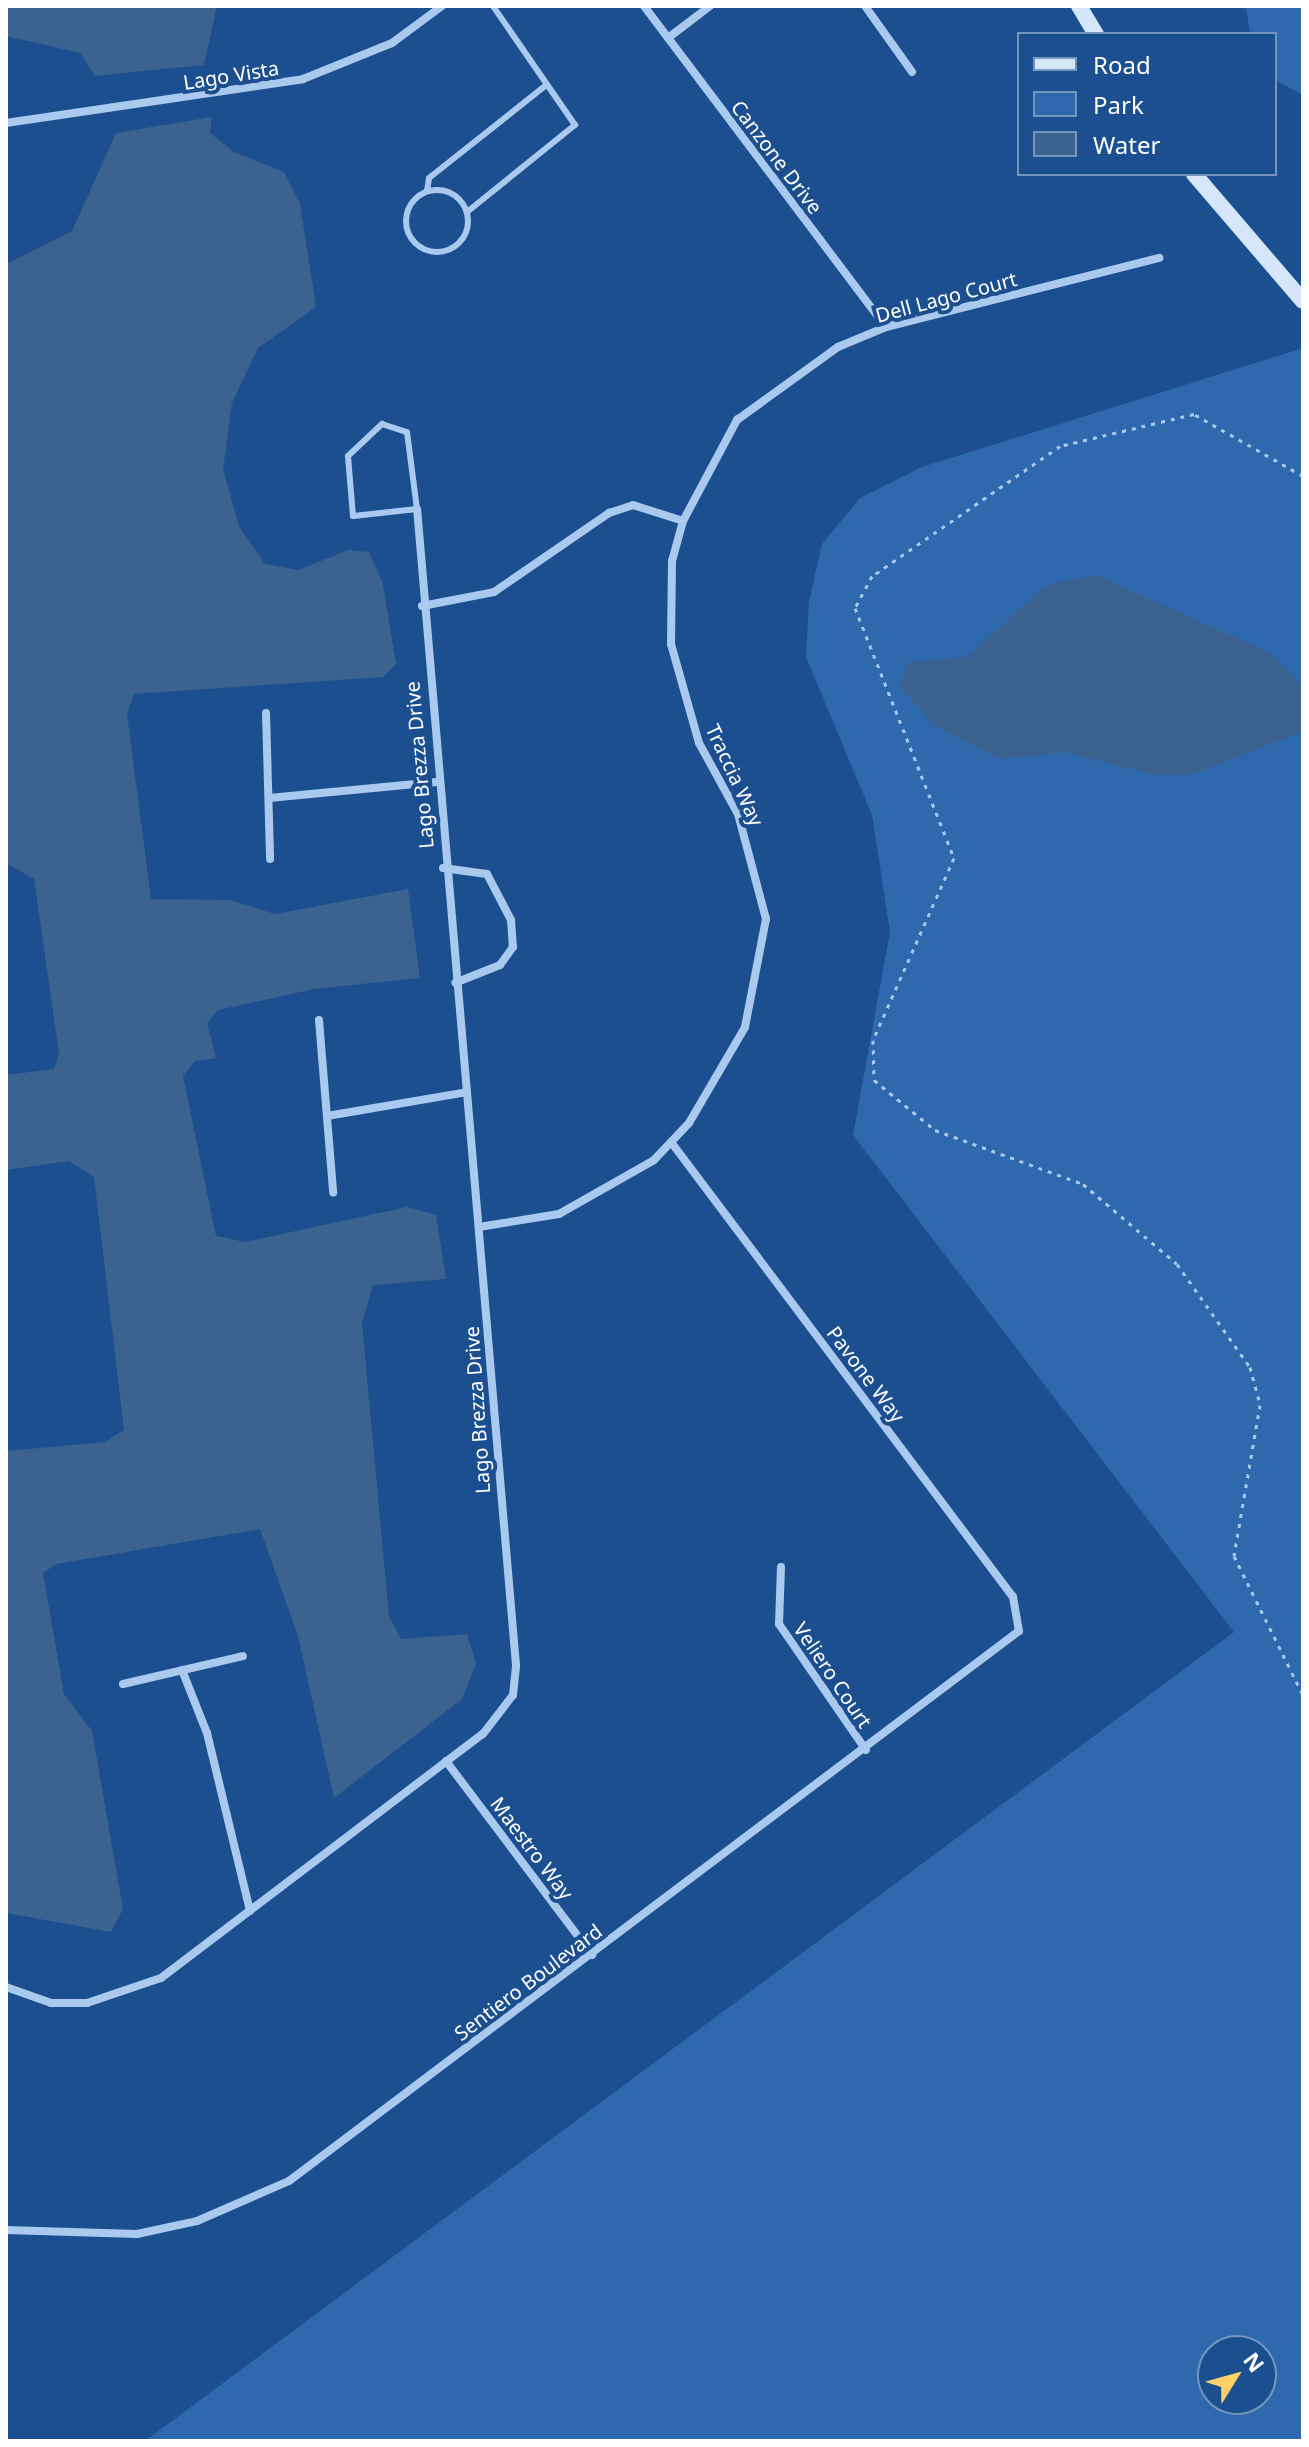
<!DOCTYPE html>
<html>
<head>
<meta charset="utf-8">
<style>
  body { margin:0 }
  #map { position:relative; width:1309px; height:2447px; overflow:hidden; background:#1b4f8f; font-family:"Noto Sans",sans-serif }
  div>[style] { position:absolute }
  .green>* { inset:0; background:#2e69ad }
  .water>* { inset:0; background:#3c6290 }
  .path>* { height:3px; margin-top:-1.5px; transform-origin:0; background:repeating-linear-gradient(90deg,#a9c9ee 0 4px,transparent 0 10px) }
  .lane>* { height:6px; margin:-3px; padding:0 3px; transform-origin:3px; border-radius:3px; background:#a9c9ee }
  .lane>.ring { margin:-3px; padding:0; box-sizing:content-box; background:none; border:6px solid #a9c9ee; border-radius:50% }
  .street>* { height:8px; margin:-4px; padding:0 4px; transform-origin:4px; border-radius:4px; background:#a9c9ee }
  .secondary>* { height:16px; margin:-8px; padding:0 8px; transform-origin:8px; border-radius:8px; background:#d6e6fa }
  span { translate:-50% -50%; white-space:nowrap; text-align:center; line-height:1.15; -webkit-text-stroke:8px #1b4f8f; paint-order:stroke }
  .street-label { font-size:20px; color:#fff }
  .frame { position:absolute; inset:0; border:8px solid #fff; pointer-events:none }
  .legend { position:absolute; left:1017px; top:32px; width:260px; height:144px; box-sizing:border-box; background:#1b4f8f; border:2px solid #7695bc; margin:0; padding:10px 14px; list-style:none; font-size:24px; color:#fff }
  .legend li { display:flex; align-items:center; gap:16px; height:40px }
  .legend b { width:40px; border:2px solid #7695bc }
  .north { position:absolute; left:1197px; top:2335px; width:80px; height:80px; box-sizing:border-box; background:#1b4f8f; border:2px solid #7695bc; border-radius:50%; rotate:53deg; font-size:22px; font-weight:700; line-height:32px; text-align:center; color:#fff }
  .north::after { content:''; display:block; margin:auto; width:28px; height:36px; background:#ffd166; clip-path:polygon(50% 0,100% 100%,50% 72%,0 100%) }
</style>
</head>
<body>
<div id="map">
  <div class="green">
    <i style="clip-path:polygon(1246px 6px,1303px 6px,1303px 95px,1275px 80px,1275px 34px,1250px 34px)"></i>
    <i style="clip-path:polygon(evenodd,1303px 348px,1303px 2441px,145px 2441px,1234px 1632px,853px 1135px,890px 932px,872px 815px,806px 657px,809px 602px,822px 544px,860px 498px,922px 467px,1303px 348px,1213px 2351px,1261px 2351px,1261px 2399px,1213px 2399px,1213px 2351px)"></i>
  </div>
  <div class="water">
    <i style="clip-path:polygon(6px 6px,217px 6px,204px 65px,95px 76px,80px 53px,6px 36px)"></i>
    <i style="clip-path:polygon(212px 117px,210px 133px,234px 152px,284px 172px,300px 203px,316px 307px,258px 348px,232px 403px,223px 469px,239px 526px,265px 564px,299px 570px,348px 550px,369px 552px,383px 584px,396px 664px,383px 677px,134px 694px,127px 714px,151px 899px,230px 900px,275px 914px,408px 889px,420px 978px,314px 989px,218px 1010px,207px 1023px,216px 1058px,195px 1061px,183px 1076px,216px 1236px,245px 1242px,407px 1207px,436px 1215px,446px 1279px,373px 1285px,362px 1323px,389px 1616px,401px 1639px,467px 1634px,476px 1664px,462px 1699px,334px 1798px,298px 1636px,260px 1529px,56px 1564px,43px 1573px,64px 1694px,92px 1731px,123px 1909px,111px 1932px,6px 1913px,6px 1451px,105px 1442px,124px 1430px,94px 1177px,69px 1161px,6px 1170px,6px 1075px,54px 1069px,59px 1054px,34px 879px,6px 863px,6px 264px,72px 231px,116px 133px)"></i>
    <i style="clip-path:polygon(1096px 575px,1269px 653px,1303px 687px,1303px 731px,1190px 775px,1155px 775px,1065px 752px,999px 759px,933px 725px,900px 686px,908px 662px,967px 657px,1048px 584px)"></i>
  </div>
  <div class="path">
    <i style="left:1303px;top:476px;width:125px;rotate:-150.4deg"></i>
    <i style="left:1194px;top:414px;width:138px;rotate:166.6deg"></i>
    <i style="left:1060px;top:446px;width:229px;rotate:145.3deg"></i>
    <i style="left:872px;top:576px;width:36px;rotate:118deg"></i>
    <i style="left:855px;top:608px;width:269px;rotate:68.4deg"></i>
    <i style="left:954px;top:858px;width:199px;rotate:114deg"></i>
    <i style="left:873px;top:1040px;width:40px;rotate:88.6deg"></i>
    <i style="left:874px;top:1080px;width:79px;rotate:39.3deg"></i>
    <i style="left:935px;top:1130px;width:158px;rotate:20deg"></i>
    <i style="left:1083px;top:1184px;width:123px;rotate:40.4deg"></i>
    <i style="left:1177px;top:1264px;width:126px;rotate:54.7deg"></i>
    <i style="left:1250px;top:1367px;width:39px;rotate:75deg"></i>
    <i style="left:1260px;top:1405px;width:153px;rotate:99.8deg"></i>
    <i style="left:1234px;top:1556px;width:155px;rotate:63.6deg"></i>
  </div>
  <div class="lane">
    <i class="ring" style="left:406px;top:190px;width:56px;height:56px"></i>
    <i style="left:427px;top:191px;width:13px;rotate:-81deg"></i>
    <i style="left:429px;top:178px;width:147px;rotate:-38.4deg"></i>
    <i style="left:467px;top:212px;width:139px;rotate:-38.9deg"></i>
    <i style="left:575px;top:125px;width:145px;rotate:-124.6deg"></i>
    <i style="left:382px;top:424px;width:26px;rotate:18deg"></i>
    <i style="left:407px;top:432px;width:78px;rotate:82.6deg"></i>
    <i style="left:417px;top:509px;width:64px;rotate:173.8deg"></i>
    <i style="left:353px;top:516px;width:60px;rotate:-94.8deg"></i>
    <i style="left:348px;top:456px;width:47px;rotate:-43.3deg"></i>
  </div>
  <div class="street">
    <i style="left:644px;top:6px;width:402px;rotate:53deg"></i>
    <i style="left:865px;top:6px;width:81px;rotate:54.5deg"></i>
    <i style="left:668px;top:38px;width:53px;rotate:-37.3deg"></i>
    <i style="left:6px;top:123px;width:300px;rotate:-8.4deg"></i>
    <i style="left:303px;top:79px;width:96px;rotate:-22deg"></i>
    <i style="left:392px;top:43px;width:62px;rotate:-36.5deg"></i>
    <i style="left:422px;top:606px;width:73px;rotate:-11deg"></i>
    <i style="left:494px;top:592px;width:140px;rotate:-34.5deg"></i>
    <i style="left:609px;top:513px;width:25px;rotate:-18deg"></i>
    <i style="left:633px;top:505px;width:52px;rotate:17.7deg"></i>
    <i style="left:683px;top:521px;width:115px;rotate:-61.9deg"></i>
    <i style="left:737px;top:420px;width:125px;rotate:-35.9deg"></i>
    <i style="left:838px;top:347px;width:52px;rotate:-22.6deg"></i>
    <i style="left:886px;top:327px;width:282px;rotate:-14.2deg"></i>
    <i style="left:266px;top:713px;width:146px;rotate:88.4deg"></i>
    <i style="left:269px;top:798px;width:168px;rotate:-5.5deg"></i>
    <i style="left:443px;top:868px;width:44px;rotate:7.8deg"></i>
    <i style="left:487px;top:874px;width:52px;rotate:62.4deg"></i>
    <i style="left:511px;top:920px;width:27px;rotate:86deg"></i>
    <i style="left:513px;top:947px;width:22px;rotate:126deg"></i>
    <i style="left:500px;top:965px;width:48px;rotate:158.2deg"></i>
    <i style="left:319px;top:1020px;width:173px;rotate:85.3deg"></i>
    <i style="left:327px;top:1116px;width:142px;rotate:-9.7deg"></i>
    <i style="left:479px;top:1227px;width:81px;rotate:-9.2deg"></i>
    <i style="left:559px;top:1214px;width:109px;rotate:-29.6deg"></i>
    <i style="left:654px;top:1160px;width:51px;rotate:-46.6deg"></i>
    <i style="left:689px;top:1123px;width:111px;rotate:-59.7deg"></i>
    <i style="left:745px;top:1027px;width:110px;rotate:-79deg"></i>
    <i style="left:766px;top:919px;width:109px;rotate:-104.9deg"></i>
    <i style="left:738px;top:814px;width:81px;rotate:-118.8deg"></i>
    <i style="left:699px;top:743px;width:103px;rotate:-105.8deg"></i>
    <i style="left:671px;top:644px;width:83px;rotate:-89.3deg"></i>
    <i style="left:672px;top:561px;width:41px;rotate:-74.6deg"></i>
    <i style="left:781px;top:1567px;width:57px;rotate:92deg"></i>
    <i style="left:779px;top:1624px;width:153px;rotate:55.4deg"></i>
    <i style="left:182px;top:1670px;width:68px;rotate:68.4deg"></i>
    <i style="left:207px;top:1733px;width:183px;rotate:76.4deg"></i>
    <i style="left:123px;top:1684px;width:123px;rotate:-13.1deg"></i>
    <i style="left:446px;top:1761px;width:243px;rotate:53deg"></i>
    <i style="left:6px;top:1987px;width:48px;rotate:19.6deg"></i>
    <i style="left:51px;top:2003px;width:36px"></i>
    <i style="left:87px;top:2003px;width:78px;rotate:-18.7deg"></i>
    <i style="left:161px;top:1978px;width:404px;rotate:-37.2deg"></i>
    <i style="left:483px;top:1734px;width:49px;rotate:-52.4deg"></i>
    <i style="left:513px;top:1695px;width:30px;rotate:-84deg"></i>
    <i style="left:516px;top:1665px;width:1160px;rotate:-94.89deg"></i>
    <i style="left:6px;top:2230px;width:131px;rotate:1.7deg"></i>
    <i style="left:137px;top:2234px;width:61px;rotate:-12.2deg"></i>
    <i style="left:197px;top:2221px;width:100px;rotate:-23.5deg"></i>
    <i style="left:289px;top:2181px;width:914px;rotate:-37deg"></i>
    <i style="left:1019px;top:1631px;width:35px;rotate:-100deg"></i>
    <i style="left:1013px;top:1597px;width:569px;rotate:-126.93deg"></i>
  </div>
  <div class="secondary">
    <i style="left:1079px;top:6px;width:33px;rotate:59deg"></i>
    <i style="left:1194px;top:174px;width:167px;rotate:49.4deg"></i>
  </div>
  <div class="street-label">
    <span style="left:231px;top:75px;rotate:-9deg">Lago Vista</span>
    <span style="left:777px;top:157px;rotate:53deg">Canzone Drive</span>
    <span style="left:946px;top:297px;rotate:-15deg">Dell Lago Court</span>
    <span style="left:419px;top:765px;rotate:-95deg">Lago Brezza Drive</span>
    <span style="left:735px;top:775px;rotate:65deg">Traccia Way</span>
    <span style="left:866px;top:1374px;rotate:53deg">Pavone Way</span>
    <span style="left:477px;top:1410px;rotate:-94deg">Lago Brezza Drive</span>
    <span style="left:833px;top:1675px;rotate:56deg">Veliero Court</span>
    <span style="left:532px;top:1848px;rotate:53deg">Maestro Way</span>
    <span style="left:528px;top:1982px;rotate:-37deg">Sentiero Boulevard</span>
  </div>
  <div class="frame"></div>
  <ul class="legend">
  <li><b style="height:10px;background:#d6e6fa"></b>Road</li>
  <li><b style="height:22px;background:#2e69ad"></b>Park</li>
  <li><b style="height:22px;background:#3c6290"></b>Water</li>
  </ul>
  <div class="north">N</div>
</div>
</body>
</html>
